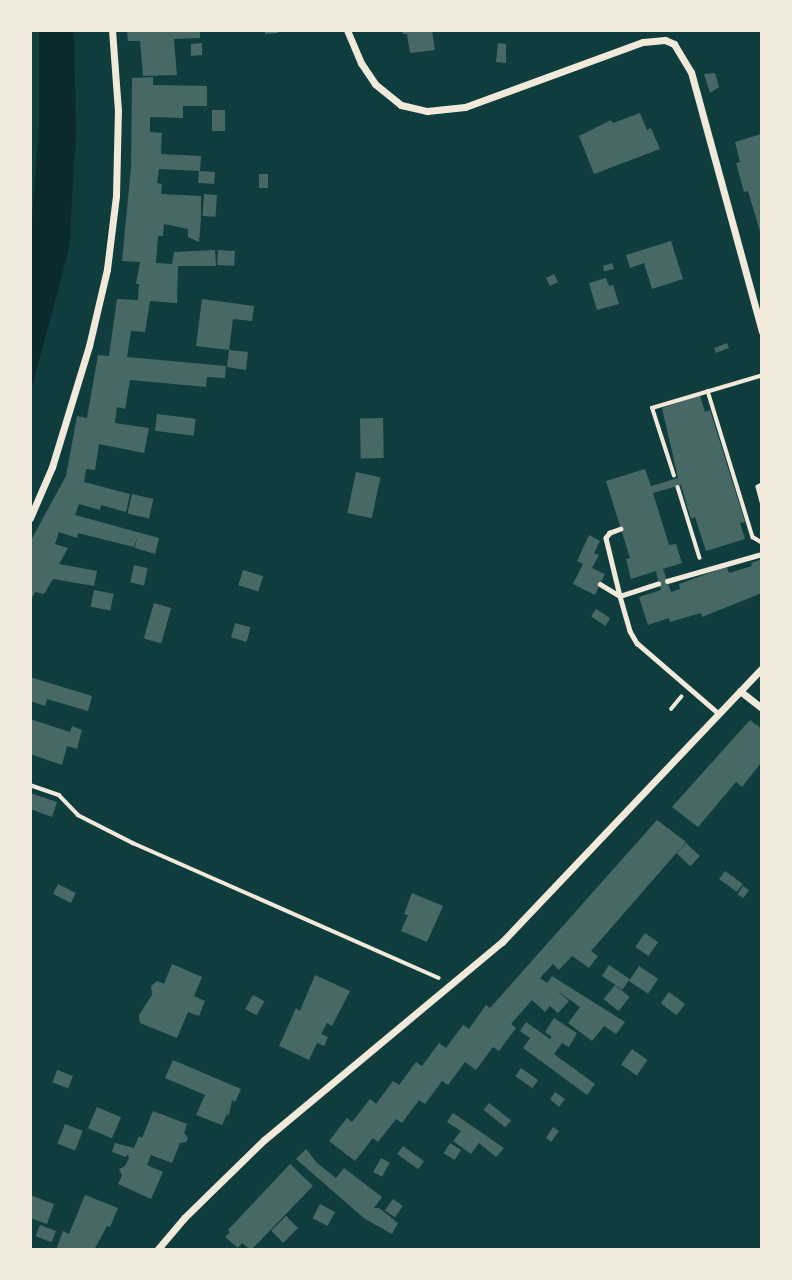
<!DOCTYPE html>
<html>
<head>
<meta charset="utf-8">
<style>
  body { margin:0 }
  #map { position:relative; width:792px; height:1280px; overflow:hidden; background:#0f3d3e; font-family:"Roboto Condensed",sans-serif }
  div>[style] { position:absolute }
  .water>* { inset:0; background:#0a2a2b }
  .building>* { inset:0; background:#486865; transform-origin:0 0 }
  .path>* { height:3.5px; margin:-1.75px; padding:0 1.75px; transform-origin:1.75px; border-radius:1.75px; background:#f1e9da }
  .service>* { height:4.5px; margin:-2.25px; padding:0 2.25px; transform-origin:2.25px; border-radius:2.25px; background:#f1e9da }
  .minor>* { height:7px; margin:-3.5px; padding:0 3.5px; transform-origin:3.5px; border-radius:3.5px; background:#f1e9da }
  span { translate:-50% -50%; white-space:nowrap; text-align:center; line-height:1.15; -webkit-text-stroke:5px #f1e9da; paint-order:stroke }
  .frame { position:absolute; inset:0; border:32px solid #f1e9da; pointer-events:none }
</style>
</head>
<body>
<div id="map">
  <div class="water">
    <i style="clip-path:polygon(39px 30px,74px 30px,76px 134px,69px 249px,30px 395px,30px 245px,39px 126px)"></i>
  </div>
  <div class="building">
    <i style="clip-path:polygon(127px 30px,200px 30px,200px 38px,174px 39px,177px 75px,143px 76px,140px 41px,128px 41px)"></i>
    <i style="clip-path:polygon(265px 30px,278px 30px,278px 33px,265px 34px)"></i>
    <i style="clip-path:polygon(402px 30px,432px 30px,435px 50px,410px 53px,407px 34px,403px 34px)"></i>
    <i style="clip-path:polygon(202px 43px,202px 55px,191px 56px,191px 44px)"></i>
    <i style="clip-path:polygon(498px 43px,506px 44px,506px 63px,496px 62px)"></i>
    <i style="clip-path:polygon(715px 73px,719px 87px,710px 93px,704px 74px)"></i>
    <i style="clip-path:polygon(153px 77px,153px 85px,207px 86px,207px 106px,183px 106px,183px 118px,150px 117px,150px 132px,162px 133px,161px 154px,201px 156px,200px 171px,159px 169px,157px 183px,162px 184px,161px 194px,201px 196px,201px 218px,199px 242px,188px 237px,188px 229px,164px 224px,163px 236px,158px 236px,156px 263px,172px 264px,174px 252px,215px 250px,216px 266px,178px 266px,177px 303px,150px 301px,145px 332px,131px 331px,127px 357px,226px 366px,225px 378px,207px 377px,206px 387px,130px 380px,125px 409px,117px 407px,115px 423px,149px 428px,144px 453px,99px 444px,95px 470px,86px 469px,84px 482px,130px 494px,126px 512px,101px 505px,100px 510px,79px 504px,75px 515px,159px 538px,155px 554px,135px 548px,137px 537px,134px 547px,78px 533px,77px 538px,59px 532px,55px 544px,68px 548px,59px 564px,97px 571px,94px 586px,53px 579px,44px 594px,35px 592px,30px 602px,30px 542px,66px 476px,77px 416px,87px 418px,98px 355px,109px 356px,117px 299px,138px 300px,139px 284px,136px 284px,140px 262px,122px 261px,131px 167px,132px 78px)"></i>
    <i style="left:212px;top:110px;width:13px;height:21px"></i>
    <i style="clip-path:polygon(640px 113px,647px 130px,651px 128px,660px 149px,594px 174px,579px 136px,611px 120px,613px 123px)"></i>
    <i style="clip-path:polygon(761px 134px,762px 140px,762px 238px,748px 191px,744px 192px,736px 163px,740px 162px,735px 142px)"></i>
    <i style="left:199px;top:171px;width:16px;height:12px;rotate:4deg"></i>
    <i style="left:259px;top:174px;width:9px;height:14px"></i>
    <i style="left:204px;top:194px;width:13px;height:22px;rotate:4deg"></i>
    <i style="clip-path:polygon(671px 241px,683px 279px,652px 289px,644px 263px,630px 268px,626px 255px)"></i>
    <i style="left:218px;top:250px;width:17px;height:15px;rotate:3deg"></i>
    <i style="clip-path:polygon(612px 263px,614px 269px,604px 271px,603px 266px)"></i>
    <i style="left:554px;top:274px;width:9px;height:9px;rotate:63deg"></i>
    <i style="clip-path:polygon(606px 278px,609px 286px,613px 285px,619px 304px,597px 310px,589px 283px)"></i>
    <i style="clip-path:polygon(202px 299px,254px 306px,252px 321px,233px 319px,229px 350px,248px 352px,246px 370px,227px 367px,229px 350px,196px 346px)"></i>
    <i style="left:727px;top:343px;width:5px;height:14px;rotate:68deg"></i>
    <i style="clip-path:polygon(700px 395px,705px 412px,710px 410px,745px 522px,740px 523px,745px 539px,706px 551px,695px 517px,691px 519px,681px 485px,653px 493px,669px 545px,676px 544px,682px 563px,663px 569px,671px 592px,680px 589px,679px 584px,709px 573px,727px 567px,729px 573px,752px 566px,751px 563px,762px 559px,762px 593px,702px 617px,701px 613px,670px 622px,669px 618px,648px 625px,639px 597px,661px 590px,657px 576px,656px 571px,631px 579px,626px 559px,630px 558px,606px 481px,645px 469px,651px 486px,678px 478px,662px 408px)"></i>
    <i style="left:157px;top:414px;width:39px;height:17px;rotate:7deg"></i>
    <i style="left:383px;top:418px;width:40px;height:23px;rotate:89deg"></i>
    <i style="left:356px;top:472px;width:25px;height:42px;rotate:12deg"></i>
    <i style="left:132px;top:494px;width:22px;height:20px;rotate:13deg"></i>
    <i style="clip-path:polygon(589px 535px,600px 541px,594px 553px,599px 555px,592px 568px,605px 574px,595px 595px,573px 584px,583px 564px,577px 561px)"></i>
    <i style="left:134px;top:565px;width:14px;height:18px;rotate:12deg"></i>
    <i style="left:243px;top:570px;width:21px;height:16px;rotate:17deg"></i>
    <i style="left:94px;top:590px;width:20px;height:17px;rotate:11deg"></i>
    <i style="left:154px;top:603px;width:18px;height:37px;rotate:16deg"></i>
    <i style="left:596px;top:609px;width:17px;height:9px;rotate:33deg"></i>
    <i style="left:235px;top:623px;width:16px;height:15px;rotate:15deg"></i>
    <i style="clip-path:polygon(30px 677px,92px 696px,88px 711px,47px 699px,45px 706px,30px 701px)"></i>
    <i style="clip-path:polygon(30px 719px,70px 732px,72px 726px,82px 730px,77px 749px,67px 746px,62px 765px,30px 754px)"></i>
    <i style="clip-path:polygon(750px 720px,762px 729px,762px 766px,760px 764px,742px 787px,736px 782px,698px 827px,672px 807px)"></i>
    <i style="clip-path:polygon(30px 793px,57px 802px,52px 817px,30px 809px)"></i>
    <i style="clip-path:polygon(657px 820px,686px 842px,591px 951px,598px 956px,589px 968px,572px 956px,559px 970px,553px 964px,540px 978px,547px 983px,552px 976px,625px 1022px,616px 1034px,604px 1026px,592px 1041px,568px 1023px,580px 1007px,556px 990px,569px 1001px,558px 1013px,550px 1006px,545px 1012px,532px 1000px,511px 1024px,516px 1028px,499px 1051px,493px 1047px,476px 1070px,465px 1062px,448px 1085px,442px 1081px,425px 1104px,419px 1100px,402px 1123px,396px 1119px,378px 1142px,373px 1138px,355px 1161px,329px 1141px,347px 1118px,352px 1122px,370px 1099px,376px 1104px,393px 1081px,399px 1085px,416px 1062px,422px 1066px,439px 1043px,446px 1048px,463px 1025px,469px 1029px,486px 1005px,490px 1008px)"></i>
    <i style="left:686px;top:843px;width:19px;height:14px;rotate:43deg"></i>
    <i style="left:725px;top:871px;width:22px;height:10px;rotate:36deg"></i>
    <i style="left:58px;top:884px;width:20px;height:11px;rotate:27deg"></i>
    <i style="left:743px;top:886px;width:7px;height:10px;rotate:34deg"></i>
    <i style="clip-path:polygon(412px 893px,443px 906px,427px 942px,401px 931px,408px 915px,404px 914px)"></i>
    <i style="left:645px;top:933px;width:16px;height:17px;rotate:35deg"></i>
    <i style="clip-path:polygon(172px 964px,202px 977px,194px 996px,205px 1001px,199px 1016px,188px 1012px,177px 1038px,140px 1023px,139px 1015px,152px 995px,151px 986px,157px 981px,164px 984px)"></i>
    <i style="left:609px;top:965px;width:25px;height:13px;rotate:34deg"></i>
    <i style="left:639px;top:966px;width:23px;height:18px;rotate:34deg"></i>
    <i style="clip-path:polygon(315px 975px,350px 991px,332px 1026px,327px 1023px,321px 1034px,328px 1037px,324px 1046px,317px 1043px,309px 1060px,279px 1046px,296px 1008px,300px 1011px)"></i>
    <i style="left:615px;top:985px;width:19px;height:18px;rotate:39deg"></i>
    <i style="left:669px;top:992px;width:20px;height:14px;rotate:37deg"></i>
    <i style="left:253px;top:995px;width:13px;height:16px;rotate:29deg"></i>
    <i style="clip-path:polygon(554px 1018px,577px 1033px,569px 1047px,562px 1043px,554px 1054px,595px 1084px,587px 1095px,523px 1048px,530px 1038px,520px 1031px,526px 1022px,550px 1039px,552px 1037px,545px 1032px)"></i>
    <i style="left:632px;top:1049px;width:19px;height:19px;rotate:35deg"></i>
    <i style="clip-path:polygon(173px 1060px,241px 1089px,235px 1102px,232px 1100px,229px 1115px,227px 1114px,222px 1125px,196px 1115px,205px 1095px,165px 1078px)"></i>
    <i style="left:521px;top:1068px;width:21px;height:10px;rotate:35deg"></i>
    <i style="left:57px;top:1070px;width:17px;height:13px;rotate:21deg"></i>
    <i style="clip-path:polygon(555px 1092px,565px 1099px,559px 1107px,550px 1099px)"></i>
    <i style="left:489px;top:1103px;width:28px;height:9px;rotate:38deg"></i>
    <i style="left:97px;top:1107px;width:26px;height:23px;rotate:23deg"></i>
    <i style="clip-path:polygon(153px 1111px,187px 1124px,184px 1133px,188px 1138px,186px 1142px,180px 1143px,172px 1163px,151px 1155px,147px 1165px,163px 1172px,151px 1199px,118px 1184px,122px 1175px,119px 1169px,125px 1166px,129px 1158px,127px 1154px,126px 1157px,112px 1152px,115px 1143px,134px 1148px,139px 1136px,142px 1138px)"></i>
    <i style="clip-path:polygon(453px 1113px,504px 1148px,496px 1157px,479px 1143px,471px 1154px,453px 1141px,461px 1131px,447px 1122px)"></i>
    <i style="left:65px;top:1124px;width:19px;height:21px;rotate:21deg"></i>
    <i style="clip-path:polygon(553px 1127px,559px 1131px,551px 1142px,546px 1138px)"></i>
    <i style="left:450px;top:1143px;width:13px;height:12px;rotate:32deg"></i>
    <i style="left:403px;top:1146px;width:26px;height:10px;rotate:36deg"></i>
    <i style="clip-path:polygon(306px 1149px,317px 1163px,336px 1178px,344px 1168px,382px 1197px,374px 1208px,379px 1208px,398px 1223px,392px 1234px,365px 1219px,296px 1159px)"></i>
    <i style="left:381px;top:1158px;width:10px;height:16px;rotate:29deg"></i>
    <i style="clip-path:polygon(290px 1164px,313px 1186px,251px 1250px,242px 1243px,238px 1248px,225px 1237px,230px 1232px,228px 1230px)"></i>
    <i style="clip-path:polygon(30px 1195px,54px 1204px,47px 1224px,30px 1218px)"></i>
    <i style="clip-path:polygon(85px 1195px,118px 1208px,110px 1227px,107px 1226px,94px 1250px,56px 1250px,63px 1231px,69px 1234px)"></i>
    <i style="left:393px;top:1199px;width:12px;height:14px;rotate:35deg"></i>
    <i style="left:320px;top:1204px;width:17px;height:16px;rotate:28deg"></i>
    <i style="left:286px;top:1216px;width:17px;height:21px;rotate:45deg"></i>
    <i style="left:40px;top:1225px;width:17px;height:12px;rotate:21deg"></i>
  </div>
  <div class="path">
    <i style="left:708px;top:391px;width:153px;rotate:72.9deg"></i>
    <i style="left:753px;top:537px;width:9px;rotate:32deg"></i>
    <i style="left:674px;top:476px;width:71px;rotate:-107.9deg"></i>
    <i style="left:652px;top:408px;width:113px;rotate:-16.5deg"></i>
    <i style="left:762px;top:485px;width:4px;rotate:153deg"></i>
    <i style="left:758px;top:487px;width:16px;rotate:75deg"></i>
    <i style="left:678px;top:487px;width:74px;rotate:72.8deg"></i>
    <i style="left:671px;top:709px;width:16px;rotate:-50deg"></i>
    <i style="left:30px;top:785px;width:31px;rotate:19deg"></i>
    <i style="left:59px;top:795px;width:28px;rotate:46deg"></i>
    <i style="left:78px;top:815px;width:62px;rotate:27deg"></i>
    <i style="left:133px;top:843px;width:334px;rotate:23.8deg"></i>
  </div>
  <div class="service">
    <i style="left:621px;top:529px;width:12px;rotate:160deg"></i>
    <i style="left:610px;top:533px;width:6px;rotate:129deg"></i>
    <i style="left:606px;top:538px;width:60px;rotate:76.4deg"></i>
    <i style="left:620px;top:596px;width:40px;rotate:-18deg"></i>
    <i style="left:667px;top:581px;width:99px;rotate:-15.9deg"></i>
    <i style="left:600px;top:584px;width:23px;rotate:31deg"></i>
    <i style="left:620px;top:596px;width:36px;rotate:74deg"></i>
    <i style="left:630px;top:631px;width:14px;rotate:60deg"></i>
    <i style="left:637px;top:643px;width:107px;rotate:40.8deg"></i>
  </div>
  <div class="minor">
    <i style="left:347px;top:30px;width:36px;rotate:67deg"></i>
    <i style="left:361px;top:63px;width:25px;rotate:56deg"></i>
    <i style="left:375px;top:84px;width:33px;rotate:39deg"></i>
    <i style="left:401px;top:105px;width:27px;rotate:13deg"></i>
    <i style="left:427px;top:111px;width:38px;rotate:-6deg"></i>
    <i style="left:465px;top:107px;width:189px;rotate:-20.1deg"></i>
    <i style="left:643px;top:42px;width:22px;rotate:-5deg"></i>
    <i style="left:665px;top:40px;width:10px;rotate:24deg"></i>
    <i style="left:674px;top:44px;width:33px;rotate:59deg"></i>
    <i style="left:691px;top:72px;width:269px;rotate:74.7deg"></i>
    <i style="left:30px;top:518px;width:56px;rotate:-66.7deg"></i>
    <i style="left:52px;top:467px;width:127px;rotate:-73deg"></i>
    <i style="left:89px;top:346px;width:79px;rotate:-76.8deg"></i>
    <i style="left:107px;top:269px;width:74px;rotate:-83deg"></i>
    <i style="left:116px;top:196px;width:85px;rotate:-88.7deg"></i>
    <i style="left:118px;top:111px;width:81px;rotate:-94.2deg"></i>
    <i style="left:740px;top:691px;width:28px;rotate:38deg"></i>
    <i style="left:157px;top:1250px;width:42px;rotate:-49.8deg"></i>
    <i style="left:184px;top:1218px;width:112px;rotate:-44.3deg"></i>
    <i style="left:264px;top:1140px;width:310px;rotate:-39.8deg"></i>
    <i style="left:502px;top:942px;width:378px;rotate:-46.5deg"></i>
  </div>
  <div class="frame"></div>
</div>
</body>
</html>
